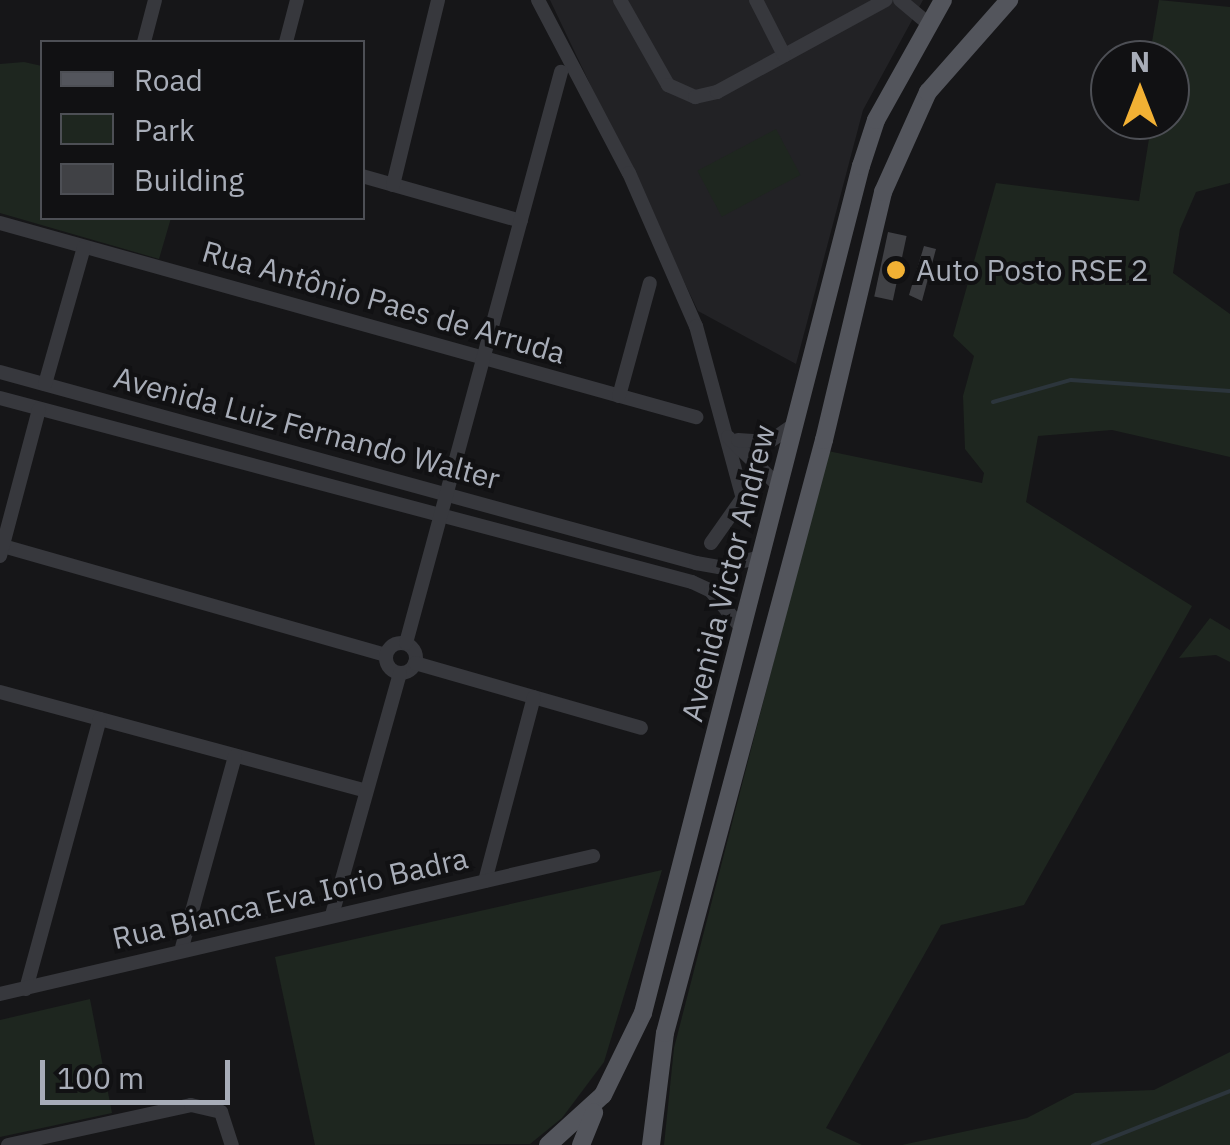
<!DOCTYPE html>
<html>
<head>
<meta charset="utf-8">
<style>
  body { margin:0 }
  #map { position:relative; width:1230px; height:1145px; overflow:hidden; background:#161618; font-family:"IBM Plex Sans",sans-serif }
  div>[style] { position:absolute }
  .built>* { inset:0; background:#222225 }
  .green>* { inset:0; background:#1e261f; transform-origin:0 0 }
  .stream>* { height:4px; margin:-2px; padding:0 2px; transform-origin:2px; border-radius:2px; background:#2c353c }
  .building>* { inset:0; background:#404145; transform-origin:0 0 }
  .minor>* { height:14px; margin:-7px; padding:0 7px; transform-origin:7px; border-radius:7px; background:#37383d }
  .minor>.ring { margin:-7px; padding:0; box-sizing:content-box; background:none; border:14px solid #37383d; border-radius:50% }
  .major>* { height:18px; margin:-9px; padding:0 9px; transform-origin:9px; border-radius:9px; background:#53555c }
  .dots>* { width:28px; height:28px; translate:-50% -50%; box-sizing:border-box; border:5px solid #111113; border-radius:50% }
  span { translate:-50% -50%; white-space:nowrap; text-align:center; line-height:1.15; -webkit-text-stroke:8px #111113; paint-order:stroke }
  .poi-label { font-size:30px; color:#a8adb8 }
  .left { translate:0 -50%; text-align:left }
  .street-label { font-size:30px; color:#a8adb8 }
  .legend { position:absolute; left:40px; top:40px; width:325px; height:180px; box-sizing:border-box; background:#111113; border:2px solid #4d4f55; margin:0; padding:12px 18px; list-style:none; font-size:30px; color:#a8adb8 }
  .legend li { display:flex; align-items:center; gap:20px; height:50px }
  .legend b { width:50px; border:2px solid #4d4f55 }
  .north { position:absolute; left:1090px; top:40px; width:100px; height:100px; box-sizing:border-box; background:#111113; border:2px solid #4d4f55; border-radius:50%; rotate:0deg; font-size:28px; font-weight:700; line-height:40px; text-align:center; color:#a8adb8 }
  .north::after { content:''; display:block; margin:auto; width:35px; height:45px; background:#f2b134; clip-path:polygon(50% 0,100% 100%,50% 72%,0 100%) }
  .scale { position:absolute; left:40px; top:1060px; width:190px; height:45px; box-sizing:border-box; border:5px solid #a8adb8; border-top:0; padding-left:12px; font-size:30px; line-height:35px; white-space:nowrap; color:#a8adb8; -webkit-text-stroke:8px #111113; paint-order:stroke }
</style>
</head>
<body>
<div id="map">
  <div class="built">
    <i style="clip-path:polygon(550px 0,923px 0,863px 110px,796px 364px,698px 311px)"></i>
  </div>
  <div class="green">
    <i style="clip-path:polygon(1159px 0,1230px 7px,1230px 183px,1196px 192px,1180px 229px,1173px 273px,1230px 314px,1230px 457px,1112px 430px,1038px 436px,1026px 502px,1192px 606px,1024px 905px,941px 925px,826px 1128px,862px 1145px,664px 1145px,674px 1048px,828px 451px,982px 483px,984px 473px,965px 449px,963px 396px,974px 356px,953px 336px,996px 183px,1139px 201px,1152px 120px,1170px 120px,1170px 60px,1149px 60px)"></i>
    <i style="clip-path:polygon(24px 62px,42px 66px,42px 218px,171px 218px,159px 259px,0 213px,0 64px)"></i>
    <i style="left:776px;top:129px;width:52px;height:89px;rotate:62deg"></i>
    <i style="clip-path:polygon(1210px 618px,1230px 630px,1230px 662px,1216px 655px,1179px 658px)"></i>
    <i style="clip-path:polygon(662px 870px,604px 1062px,562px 1118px,530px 1144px,315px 1145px,275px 957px)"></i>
    <i style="clip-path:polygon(90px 999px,112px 1113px,0 1137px,0 1020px)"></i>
    <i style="clip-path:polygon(1230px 1052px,1230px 1145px,902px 1145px,1027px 1118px,1075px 1093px,1154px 1090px)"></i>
  </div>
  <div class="stream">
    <i style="left:993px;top:402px;width:81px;rotate:-15.8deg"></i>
    <i style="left:1071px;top:380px;width:159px;rotate:4deg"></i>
    <i style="left:1093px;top:1145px;width:147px;rotate:-21.5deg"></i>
  </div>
  <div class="building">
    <i style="left:888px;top:232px;width:19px;height:66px;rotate:12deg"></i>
    <i style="clip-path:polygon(924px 246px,936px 249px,922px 301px,909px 295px)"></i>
  </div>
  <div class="minor">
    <i style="left:538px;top:0;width:195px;rotate:62.3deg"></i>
    <i style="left:629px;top:173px;width:167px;rotate:66.4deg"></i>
    <i style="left:696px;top:326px;width:187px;rotate:74.8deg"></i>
    <i style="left:620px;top:0;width:98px;rotate:60.5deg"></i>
    <i style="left:668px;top:85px;width:30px;rotate:24deg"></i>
    <i style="left:695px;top:97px;width:23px;rotate:-13deg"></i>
    <i style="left:717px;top:92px;width:192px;rotate:-28.6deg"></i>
    <i style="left:756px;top:0;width:62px;rotate:63deg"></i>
    <i style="left:900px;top:0;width:38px;rotate:40deg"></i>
    <i style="left:144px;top:42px;width:43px;rotate:-75.3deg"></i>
    <i style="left:286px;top:42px;width:43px;rotate:-75.3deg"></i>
    <i style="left:362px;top:176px;width:165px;rotate:15.8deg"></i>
    <i style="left:393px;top:185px;width:190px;rotate:-76.3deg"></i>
    <i style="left:0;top:223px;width:723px;rotate:15.58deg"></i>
    <i style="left:0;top:372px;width:722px;rotate:15.35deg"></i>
    <i style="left:696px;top:563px;width:23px;rotate:10deg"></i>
    <i style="left:719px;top:567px;width:43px;rotate:-13.4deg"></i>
    <i style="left:45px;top:384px;width:142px;rotate:-74.1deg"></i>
    <i style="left:619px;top:396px;width:117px;rotate:-74.7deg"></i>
    <i style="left:0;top:398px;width:716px;rotate:14.89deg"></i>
    <i style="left:692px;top:582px;width:21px;rotate:25deg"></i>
    <i style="left:711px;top:591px;width:50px;rotate:50.6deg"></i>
    <i style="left:728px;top:437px;width:71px;rotate:43.9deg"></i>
    <i style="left:738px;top:440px;width:31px;rotate:4deg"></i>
    <i style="left:769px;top:442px;width:29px;rotate:-35deg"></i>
    <i style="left:711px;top:543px;width:54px;rotate:-54.8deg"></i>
    <i style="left:3px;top:546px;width:398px;rotate:15.9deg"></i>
    <i style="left:0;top:556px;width:152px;rotate:-75.1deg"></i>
    <i class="ring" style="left:386px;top:643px;width:16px;height:16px"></i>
    <i style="left:406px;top:643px;width:592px;rotate:-74.81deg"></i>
    <i style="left:415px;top:663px;width:235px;rotate:16deg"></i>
    <i style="left:0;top:692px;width:379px;rotate:15.1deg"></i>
    <i style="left:485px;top:881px;width:190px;rotate:-75.1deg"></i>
    <i style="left:332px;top:915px;width:251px;rotate:-74.3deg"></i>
    <i style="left:181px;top:951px;width:202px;rotate:-74.5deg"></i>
    <i style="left:26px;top:989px;width:280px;rotate:-74.7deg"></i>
    <i style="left:0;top:994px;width:609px;rotate:-13.1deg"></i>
    <i style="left:8px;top:1145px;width:187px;rotate:-12.3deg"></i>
    <i style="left:191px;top:1105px;width:31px;rotate:13deg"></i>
    <i style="left:221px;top:1112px;width:35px;rotate:72deg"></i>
  </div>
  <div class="major">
    <i style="left:548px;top:1145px;width:74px;rotate:-42.3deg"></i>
    <i style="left:603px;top:1095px;width:91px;rotate:-64deg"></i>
    <i style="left:643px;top:1013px;width:875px;rotate:-75.57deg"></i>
    <i style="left:861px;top:166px;width:48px;rotate:-71.9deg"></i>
    <i style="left:876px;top:120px;width:137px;rotate:-60.8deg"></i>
    <i style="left:581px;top:1145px;width:35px;rotate:-68deg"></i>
    <i style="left:651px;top:1145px;width:113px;rotate:-82.9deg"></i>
    <i style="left:665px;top:1033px;width:614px;rotate:-74.99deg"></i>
    <i style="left:824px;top:440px;width:255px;rotate:-76.6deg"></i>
    <i style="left:883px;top:192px;width:110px;rotate:-65.8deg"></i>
    <i style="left:928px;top:92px;width:123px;rotate:-48.6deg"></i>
  </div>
  <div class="dots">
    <i style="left:896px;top:270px;background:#f2b134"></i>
  </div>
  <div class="poi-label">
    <span class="left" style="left:916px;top:270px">Auto Posto RSE 2</span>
  </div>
  <div class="street-label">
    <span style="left:384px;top:302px;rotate:16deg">Rua Antônio Paes de Arruda</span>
    <span style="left:307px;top:428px;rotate:15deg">Avenida Luiz Fernando Walter</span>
    <span style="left:728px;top:573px;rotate:-76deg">Avenida Victor Andrew</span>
    <span style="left:290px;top:898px;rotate:-13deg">Rua Bianca Eva Iorio Badra</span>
  </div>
  <ul class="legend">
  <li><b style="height:12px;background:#53555c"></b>Road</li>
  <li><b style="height:28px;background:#1e261f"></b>Park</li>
  <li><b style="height:28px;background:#404145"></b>Building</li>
  </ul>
  <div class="north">N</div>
  <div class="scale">100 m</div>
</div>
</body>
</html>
